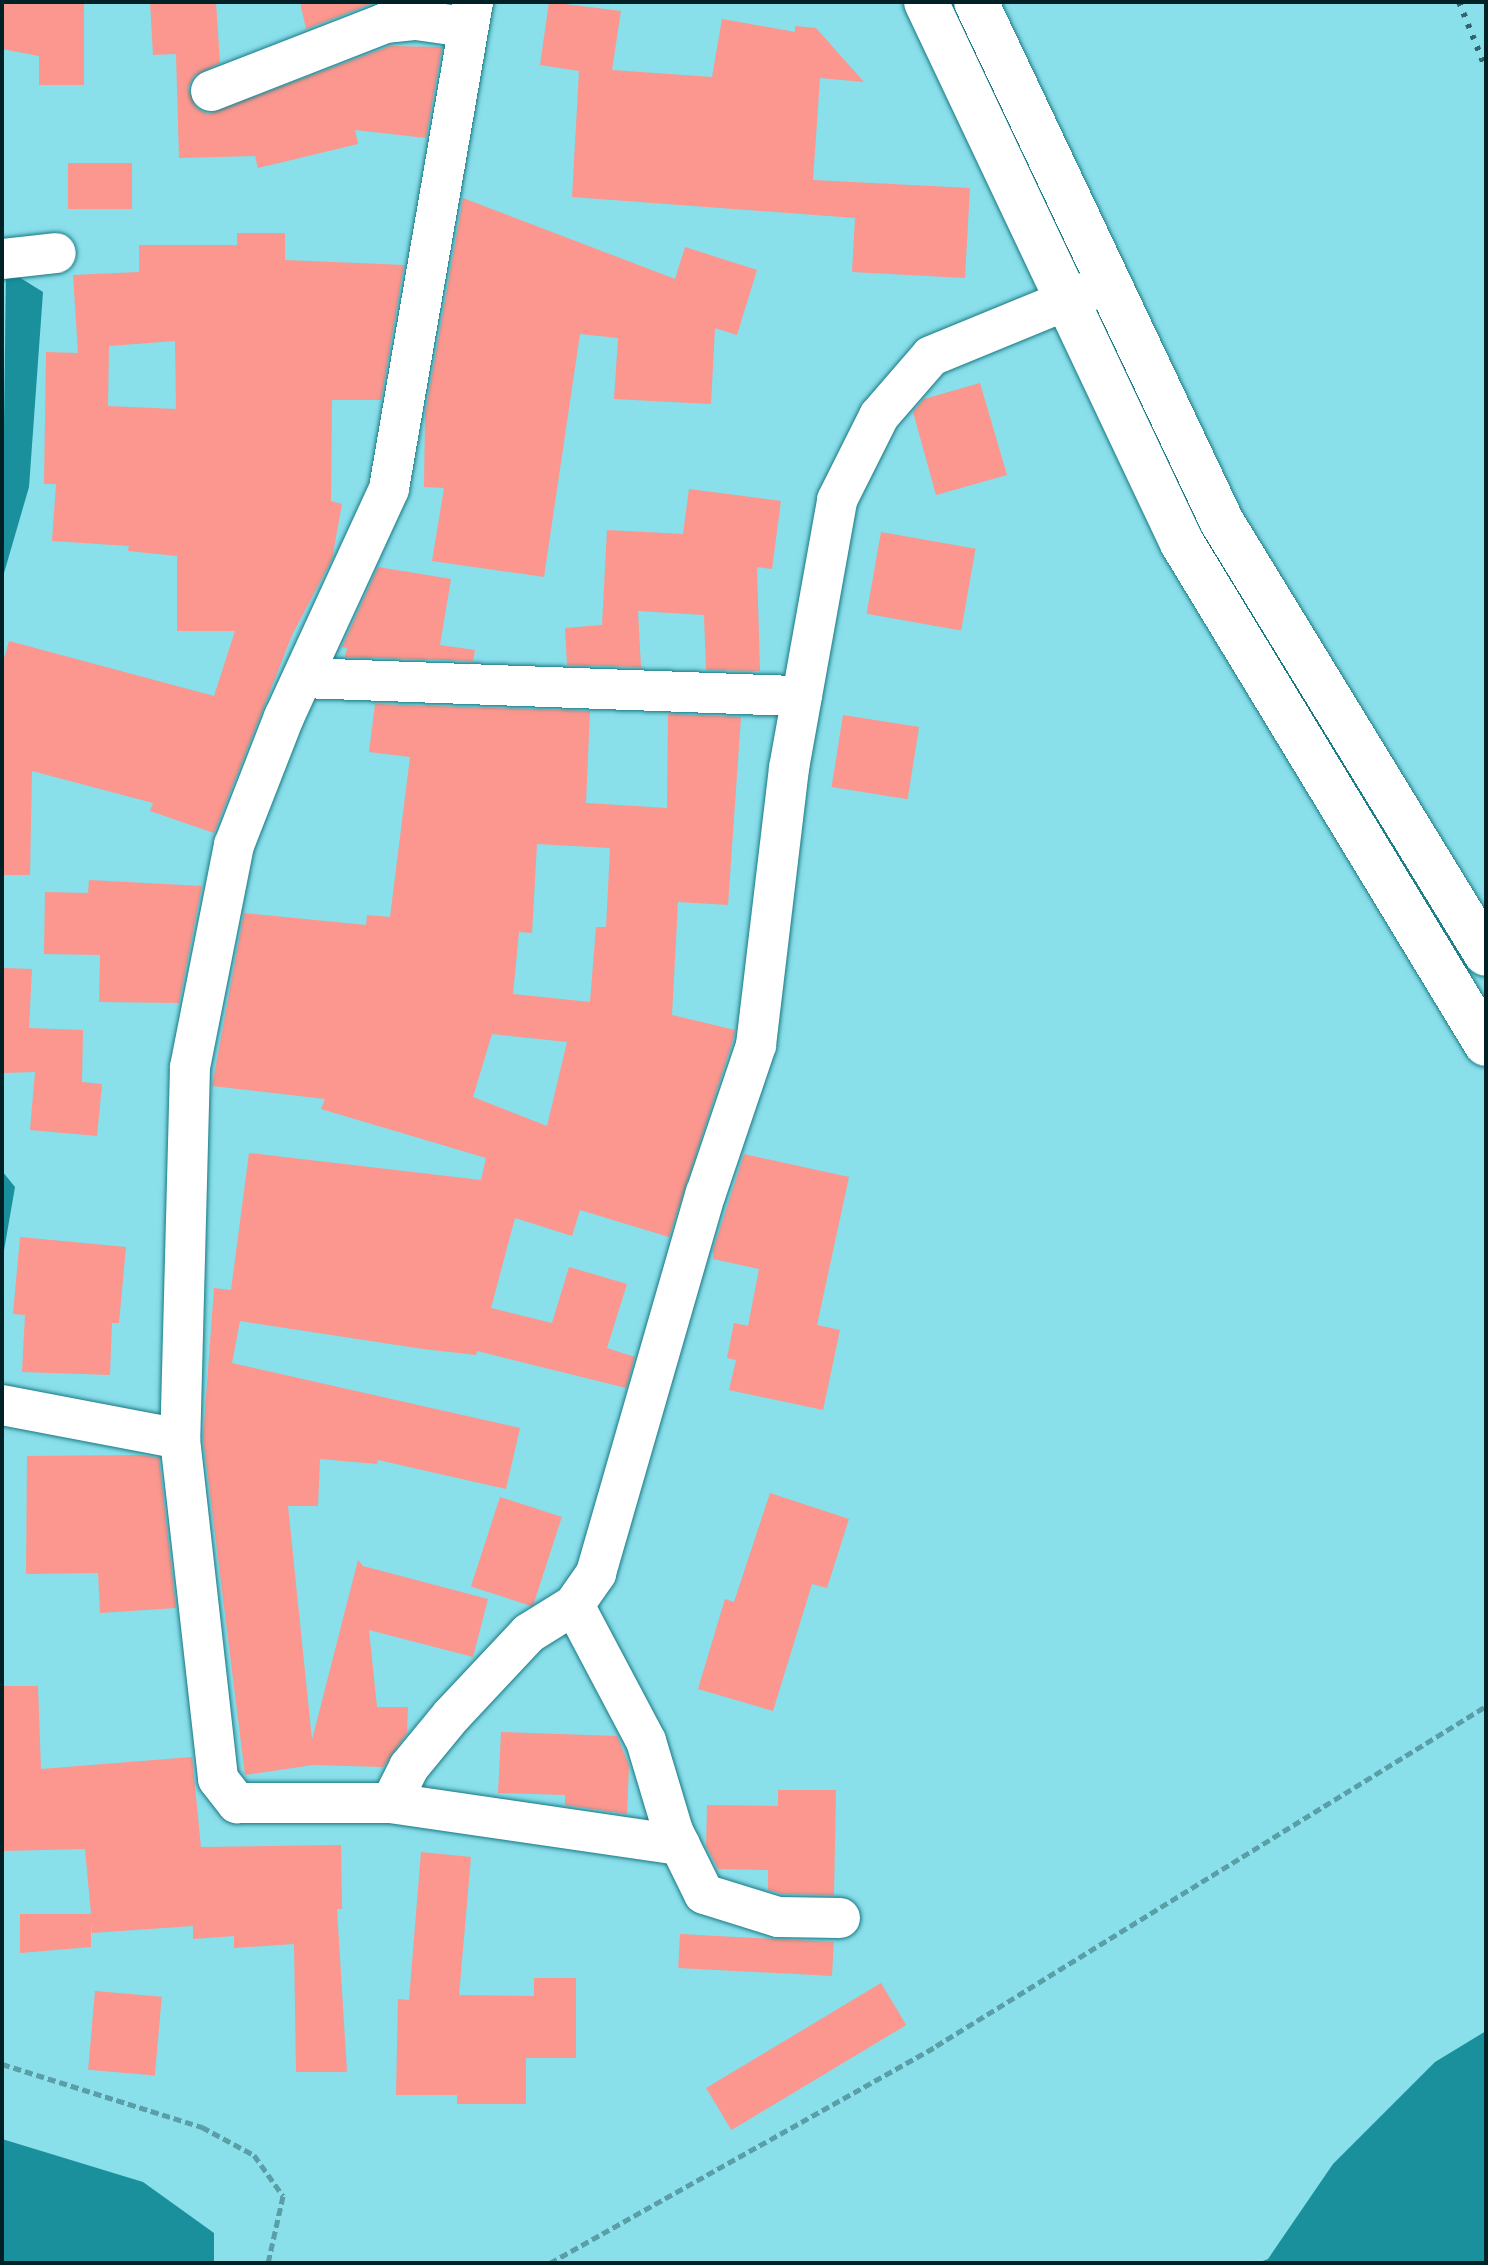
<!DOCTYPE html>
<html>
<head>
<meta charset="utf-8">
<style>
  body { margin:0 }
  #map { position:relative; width:1488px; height:2265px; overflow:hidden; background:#89dfea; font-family:"DM Sans",sans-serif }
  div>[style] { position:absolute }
  .water>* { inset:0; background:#19909c }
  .building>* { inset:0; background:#fb978e; transform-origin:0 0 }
  .path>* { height:5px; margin-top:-2.5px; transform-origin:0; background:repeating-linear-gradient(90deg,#5a9fa7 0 8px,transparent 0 12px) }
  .roads { filter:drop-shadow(0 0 2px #177983) drop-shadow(0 0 2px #177983) }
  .street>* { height:40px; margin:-20px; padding:0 20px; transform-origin:20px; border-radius:20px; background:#fff }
  .highway>* { height:44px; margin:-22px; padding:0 22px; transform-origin:22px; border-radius:22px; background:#fff }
  .rail>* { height:6px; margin-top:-3px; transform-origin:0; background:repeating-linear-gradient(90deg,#31656b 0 4px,transparent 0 12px) }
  span { translate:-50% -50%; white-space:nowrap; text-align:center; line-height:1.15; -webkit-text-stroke:6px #89dfea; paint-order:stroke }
  .frame { position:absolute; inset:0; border:4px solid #002226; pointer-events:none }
</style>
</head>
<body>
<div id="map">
  <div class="water">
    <i style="clip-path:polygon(6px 269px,43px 292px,29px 487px,2px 580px)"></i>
    <i style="clip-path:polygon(2px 1171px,15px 1187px,2px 1262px)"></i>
    <i style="clip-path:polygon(1486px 2031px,1486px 2263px,1258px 2263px,1268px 2259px,1333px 2164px,1435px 2062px)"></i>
    <i style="clip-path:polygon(2px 2139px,143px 2182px,214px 2233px,214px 2263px,2px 2263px)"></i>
  </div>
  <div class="building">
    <i style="clip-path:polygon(2px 2px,84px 2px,84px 85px,39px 85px,39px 56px,2px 49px)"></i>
    <i style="clip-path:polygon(150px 2px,216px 2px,220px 63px,194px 76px,188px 88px,196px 108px,208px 114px,390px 46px,442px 47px,426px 138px,355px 130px,358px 144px,258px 168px,255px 156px,179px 158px,176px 54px,153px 55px)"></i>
    <i style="clip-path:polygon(300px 2px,376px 2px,306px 29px)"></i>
    <i style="clip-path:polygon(549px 2px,621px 11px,612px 70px,712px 77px,722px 19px,795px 32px,795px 26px,816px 28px,864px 82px,820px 78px,813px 180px,970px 188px,965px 278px,852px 272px,855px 218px,572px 197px,579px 71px,540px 65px)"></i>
    <i style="left:68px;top:163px;width:64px;height:46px"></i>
    <i style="clip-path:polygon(463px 198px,675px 279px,685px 247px,757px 270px,737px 335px,715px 328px,711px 404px,614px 399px,618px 338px,580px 334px,544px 577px,432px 561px,444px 488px,424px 487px,425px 415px)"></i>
    <i style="clip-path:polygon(evenodd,237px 233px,285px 233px,285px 260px,404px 265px,381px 400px,332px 400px,331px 501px,342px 504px,332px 559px,292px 635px,214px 833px,150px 811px,153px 803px,32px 771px,30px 875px,2px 875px,2px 665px,9px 641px,214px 696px,235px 631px,177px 631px,177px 556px,128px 551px,129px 546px,52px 541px,56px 484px,44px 484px,46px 352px,78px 353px,73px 275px,139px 272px,139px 245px,237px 245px,237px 233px,175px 341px,176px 409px,108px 406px,109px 346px,175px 341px)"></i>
    <i style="clip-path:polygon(980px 383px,1007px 475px,936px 495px,913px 412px,924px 399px)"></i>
    <i style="clip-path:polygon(689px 489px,781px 501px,772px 569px,757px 567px,760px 671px,706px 670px,704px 615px,638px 611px,641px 667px,567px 665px,565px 628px,602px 625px,607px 530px,683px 534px)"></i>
    <i style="left:881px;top:532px;width:96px;height:83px;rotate:10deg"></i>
    <i style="clip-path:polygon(378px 567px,451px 579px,440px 645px,475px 650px,473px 661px,345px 657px,347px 648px,342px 647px)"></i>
    <i style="clip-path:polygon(evenodd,375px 704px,590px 711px,586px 803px,667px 808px,668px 714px,741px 717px,728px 905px,678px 902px,672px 1015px,735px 1030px,733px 1040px,669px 1237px,580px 1210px,572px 1236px,515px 1218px,491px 1308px,552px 1323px,569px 1267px,627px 1284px,607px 1348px,635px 1357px,626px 1388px,477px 1351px,476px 1355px,423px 1349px,240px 1321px,232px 1363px,520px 1428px,506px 1489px,378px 1460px,377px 1464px,320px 1459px,318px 1506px,288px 1506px,312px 1740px,358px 1560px,363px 1566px,488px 1599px,473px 1657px,369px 1630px,377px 1707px,408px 1707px,407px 1733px,383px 1767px,313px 1765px,245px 1775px,203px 1438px,214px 1288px,231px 1290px,249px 1153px,481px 1180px,486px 1158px,321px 1109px,325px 1099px,212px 1086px,244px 913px,366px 925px,367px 915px,390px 917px,410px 757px,369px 752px,375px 704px,537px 844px,610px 848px,606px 927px,596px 927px,590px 1002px,513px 994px,519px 932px,532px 933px,537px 844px,375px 704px,492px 1034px,567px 1042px,547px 1126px,473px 1097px,492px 1034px)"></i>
    <i style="left:843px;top:715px;width:77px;height:73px;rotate:9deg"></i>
    <i style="clip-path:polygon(89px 880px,202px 886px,179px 1003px,99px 1002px,100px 955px,44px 954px,45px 892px,88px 893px)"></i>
    <i style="clip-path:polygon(2px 968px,32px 969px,29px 1028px,83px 1030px,82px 1082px,102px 1084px,97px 1136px,30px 1130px,35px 1072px,2px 1073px)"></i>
    <i style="clip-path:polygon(744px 1154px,849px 1177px,817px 1325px,840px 1330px,823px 1410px,729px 1390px,736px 1360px,727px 1358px,734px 1323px,748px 1326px,759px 1269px,713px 1259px,713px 1250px)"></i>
    <i style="clip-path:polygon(20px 1237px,126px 1247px,119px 1323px,112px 1323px,110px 1375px,22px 1372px,25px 1315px,13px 1314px)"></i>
    <i style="clip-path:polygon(141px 1455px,159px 1458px,176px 1608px,100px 1613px,98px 1573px,26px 1574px,27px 1456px)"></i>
    <i style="clip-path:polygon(770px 1493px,849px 1519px,827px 1588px,812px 1584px,773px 1711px,698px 1689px,725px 1599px,734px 1602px)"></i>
    <i style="left:500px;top:1497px;width:65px;height:94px;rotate:18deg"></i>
    <i style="clip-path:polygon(2px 1686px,38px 1686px,41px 1769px,192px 1757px,201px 1847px,341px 1845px,342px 1909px,337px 1909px,347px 2072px,296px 2072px,294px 1944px,234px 1948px,234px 1936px,193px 1939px,193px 1926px,92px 1933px,91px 1922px,91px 1947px,20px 1953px,20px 1914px,91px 1914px,85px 1849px,2px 1851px)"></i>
    <i style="clip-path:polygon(501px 1732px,617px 1736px,629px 1765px,627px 1814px,565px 1805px,565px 1795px,498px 1793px)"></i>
    <i style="clip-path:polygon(778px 1790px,836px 1790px,834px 1895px,782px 1894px,768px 1890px,768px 1870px,718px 1869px,706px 1846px,707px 1805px,778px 1806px)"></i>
    <i style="clip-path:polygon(421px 1852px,471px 1857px,459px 1995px,534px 1996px,534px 1978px,576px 1978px,576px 2058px,526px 2058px,526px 2104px,457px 2104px,457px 2095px,396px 2095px,398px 1999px,409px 2000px)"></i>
    <i style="left:680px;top:1934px;width:154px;height:34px;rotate:3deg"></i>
    <i style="left:881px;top:1983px;width:49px;height:204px;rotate:59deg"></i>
    <i style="left:95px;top:1991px;width:67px;height:79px;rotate:5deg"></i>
  </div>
  <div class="path">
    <i style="left:2px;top:2064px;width:210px;rotate:17.5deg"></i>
    <i style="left:202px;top:2127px;width:59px;rotate:28.3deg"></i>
    <i style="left:254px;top:2155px;width:50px;rotate:54.7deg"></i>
    <i style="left:283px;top:2196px;width:69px;rotate:102.6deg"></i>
    <i style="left:550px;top:2263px;width:443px;rotate:-29.3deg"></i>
    <i style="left:936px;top:2046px;width:647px;rotate:-31.72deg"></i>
  </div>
  <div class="roads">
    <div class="street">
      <i style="left:473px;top:2px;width:494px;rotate:99.8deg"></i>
      <i style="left:389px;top:489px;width:251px;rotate:114.7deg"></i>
      <i style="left:284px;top:717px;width:137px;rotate:111.3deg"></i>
      <i style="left:234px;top:845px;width:226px;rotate:101.2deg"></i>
      <i style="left:190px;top:1067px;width:372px;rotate:91.5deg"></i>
      <i style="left:180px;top:1439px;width:342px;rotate:83.6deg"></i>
      <i style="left:218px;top:1779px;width:31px;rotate:52deg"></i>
      <i style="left:237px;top:1803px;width:154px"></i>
      <i style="left:391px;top:1803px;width:40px;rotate:-63.4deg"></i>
      <i style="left:409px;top:1767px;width:66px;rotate:-50.5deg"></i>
      <i style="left:451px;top:1716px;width:114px;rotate:-46.8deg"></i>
      <i style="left:529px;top:1633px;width:53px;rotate:-31.9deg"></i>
      <i style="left:574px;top:1605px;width:39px;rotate:-55deg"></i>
      <i style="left:596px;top:1573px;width:396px;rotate:-73.9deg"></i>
      <i style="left:706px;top:1193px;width:156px;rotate:-71.3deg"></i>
      <i style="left:756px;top:1045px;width:279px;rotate:-83.2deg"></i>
      <i style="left:789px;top:768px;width:272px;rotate:-79.8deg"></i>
      <i style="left:837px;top:500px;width:94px;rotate:-63.4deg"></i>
      <i style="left:879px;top:416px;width:79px;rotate:-49.1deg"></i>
      <i style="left:931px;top:356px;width:179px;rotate:-22.3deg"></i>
      <i style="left:211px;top:91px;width:187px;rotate:-21.3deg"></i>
      <i style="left:385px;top:23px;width:31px;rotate:-6deg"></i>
      <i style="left:416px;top:20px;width:50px;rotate:8deg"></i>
      <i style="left:2px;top:259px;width:54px;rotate:-6.3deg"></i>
      <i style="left:303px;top:678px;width:499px;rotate:2.1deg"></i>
      <i style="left:2px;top:1405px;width:181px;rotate:10.8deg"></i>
      <i style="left:574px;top:1605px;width:154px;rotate:62.1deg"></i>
      <i style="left:646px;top:1741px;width:94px;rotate:73.3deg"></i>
      <i style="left:673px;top:1831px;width:70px;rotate:63.8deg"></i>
      <i style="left:704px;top:1894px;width:77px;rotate:17.3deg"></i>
      <i style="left:778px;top:1917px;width:62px;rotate:0.9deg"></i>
      <i style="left:391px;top:1803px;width:292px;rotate:8.3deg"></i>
    </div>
    <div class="highway">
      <i style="left:926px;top:2px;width:599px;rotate:64.68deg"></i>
      <i style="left:1182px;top:543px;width:586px;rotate:58.75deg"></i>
      <i style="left:976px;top:2px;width:575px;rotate:64.68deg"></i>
      <i style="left:1222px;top:522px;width:506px;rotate:58.57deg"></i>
    </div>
  </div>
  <div class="rail">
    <i style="left:1459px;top:2px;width:72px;rotate:68.1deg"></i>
  </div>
  <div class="frame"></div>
</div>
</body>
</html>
